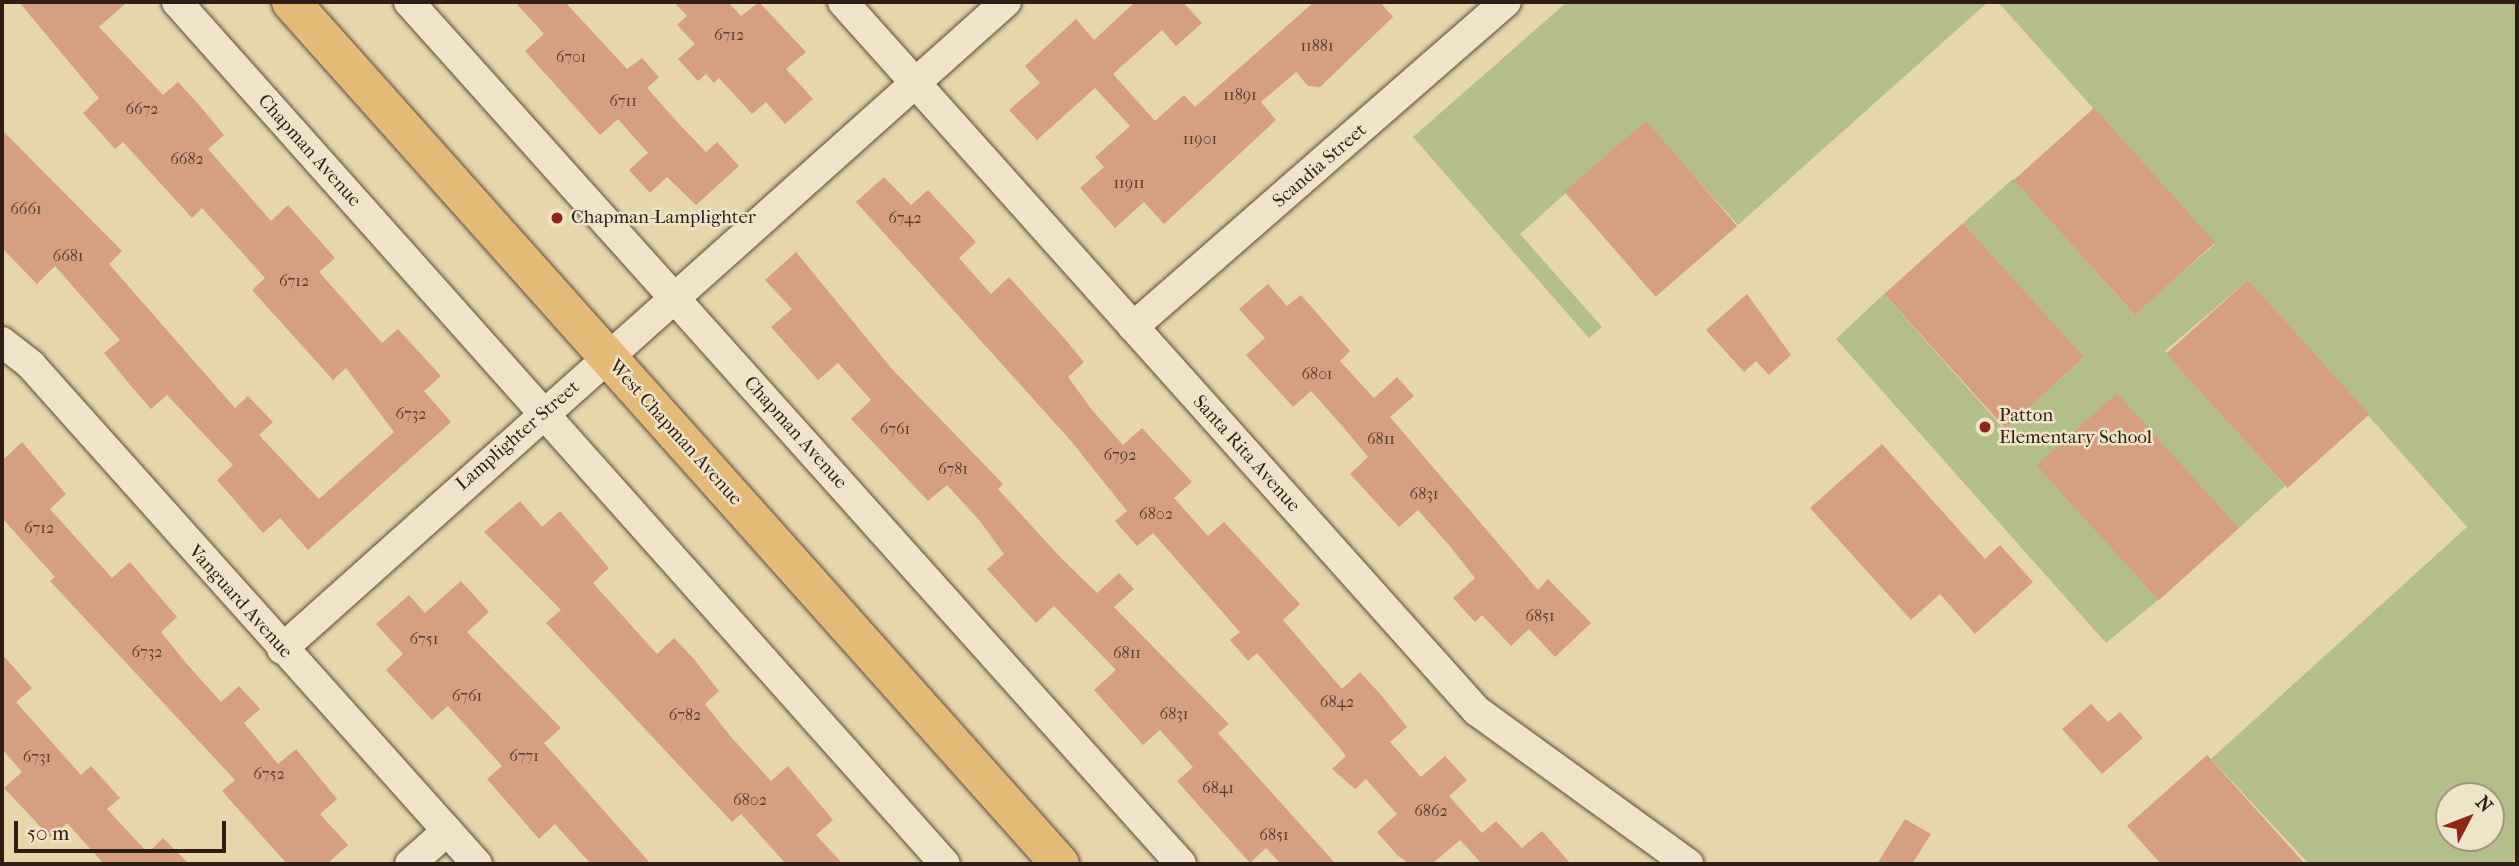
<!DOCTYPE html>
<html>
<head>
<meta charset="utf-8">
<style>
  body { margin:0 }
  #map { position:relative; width:2519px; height:866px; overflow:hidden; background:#e6d6ac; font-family:"IM FELL French Canon",serif }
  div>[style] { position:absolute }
  .green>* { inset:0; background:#b4be8a }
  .building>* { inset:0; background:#d69f82; transform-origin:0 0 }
  .roads { filter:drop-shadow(0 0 2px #5c4c3c) drop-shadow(0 0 2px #5c4c3c) }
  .street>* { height:30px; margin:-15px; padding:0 15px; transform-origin:15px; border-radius:15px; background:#efe4c9 }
  .primary>* { height:38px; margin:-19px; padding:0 19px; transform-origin:19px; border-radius:19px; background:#e3bb76 }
  .dots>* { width:19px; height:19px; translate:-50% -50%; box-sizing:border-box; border:4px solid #efe4c9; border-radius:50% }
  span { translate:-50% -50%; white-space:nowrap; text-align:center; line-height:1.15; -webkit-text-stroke:5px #efe4c9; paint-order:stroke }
  .number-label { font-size:16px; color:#583e32 }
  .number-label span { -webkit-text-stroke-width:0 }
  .street-label { font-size:19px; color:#2e1e17 }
  .poi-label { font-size:19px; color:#2e1e17 }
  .left { translate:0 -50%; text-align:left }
  .frame { position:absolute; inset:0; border:4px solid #2e1e17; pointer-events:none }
  .north { position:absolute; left:2435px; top:782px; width:70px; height:70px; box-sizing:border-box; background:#efe4c9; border:2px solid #a29582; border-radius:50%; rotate:48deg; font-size:19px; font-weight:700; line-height:28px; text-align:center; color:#2e1e17 }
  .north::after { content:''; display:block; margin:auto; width:24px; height:32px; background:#8f2418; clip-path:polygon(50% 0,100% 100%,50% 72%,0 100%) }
  .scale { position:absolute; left:14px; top:821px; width:212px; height:32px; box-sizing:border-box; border:4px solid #2e1e17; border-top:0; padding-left:9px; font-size:21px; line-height:24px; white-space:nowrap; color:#2e1e17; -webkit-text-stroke:5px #efe4c9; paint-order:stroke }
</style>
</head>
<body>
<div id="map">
  <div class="green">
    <i style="clip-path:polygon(1567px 2px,1988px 2px,1738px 225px,1645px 122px,1520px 234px,1602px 327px,1589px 338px,1413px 137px)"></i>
    <i style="clip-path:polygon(evenodd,1998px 2px,2517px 2px,2517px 858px,2510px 864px,2309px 864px,2211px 759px,2467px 527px,2248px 280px,2165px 351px,2285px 486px,2238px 529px,2038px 465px,2158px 600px,2106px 643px,1836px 339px,1884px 294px,2004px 429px,2084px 358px,1963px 223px,2013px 179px,2134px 314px,2215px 244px,1998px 2px,2449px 796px,2491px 796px,2491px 838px,2449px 838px,2449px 796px)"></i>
  </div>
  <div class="building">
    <i style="clip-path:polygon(19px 2px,127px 2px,99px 27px,163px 95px,178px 82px,200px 106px,224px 135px,208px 149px,271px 221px,288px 205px,305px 224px,335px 258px,319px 272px,382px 343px,398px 329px,441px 376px,424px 391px,451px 422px,308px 550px,280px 518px,263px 533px,217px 480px,233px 465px,167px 395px,151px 409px,131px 386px,104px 353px,120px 340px,55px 266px,37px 284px,2px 248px,2px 130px,122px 251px,109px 264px,235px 408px,248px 396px,273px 422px,259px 435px,319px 499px,394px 432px,346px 368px,333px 380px,252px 290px,265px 278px,202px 208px,192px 218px,123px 142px,115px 149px,83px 113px,99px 98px)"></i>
    <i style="clip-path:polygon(515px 2px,565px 2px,627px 69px,642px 58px,659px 77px,647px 88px,680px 125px,706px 152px,717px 142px,739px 166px,696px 205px,667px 177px,650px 193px,629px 170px,648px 153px,618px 119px,600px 135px,525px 51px,544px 34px)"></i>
    <i style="clip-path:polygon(674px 2px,728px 2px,741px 16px,759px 2px,806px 52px,786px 69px,813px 99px,785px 124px,766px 102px,752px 114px,719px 78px,714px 83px,706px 74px,698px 81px,678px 59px,695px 44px,677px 25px,687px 16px)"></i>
    <i style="clip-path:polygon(1135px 2px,1183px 2px,1202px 23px,1176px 46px,1162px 30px,1113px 74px,1155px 121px,1184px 95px,1195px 107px,1314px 2px,1380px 2px,1393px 17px,1320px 87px,1308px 86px,1296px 72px,1261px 102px,1276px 120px,1164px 224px,1144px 202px,1115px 228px,1080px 188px,1104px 167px,1095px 157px,1130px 126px,1095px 88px,1037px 140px,1009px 110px,1040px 83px,1025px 66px,1076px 19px,1094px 40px)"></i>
    <i style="left:2094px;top:108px;width:181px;height:108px;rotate:48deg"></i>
    <i style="left:1646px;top:121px;width:139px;height:108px;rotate:49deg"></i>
    <i style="clip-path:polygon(884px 177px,911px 205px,928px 190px,976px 242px,959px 258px,991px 294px,1009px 277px,1064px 338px,1084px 362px,1068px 377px,1092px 410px,1123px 445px,1142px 428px,1192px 482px,1174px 498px,1208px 536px,1224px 522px,1279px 581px,1300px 604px,1283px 620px,1342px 689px,1360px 672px,1381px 695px,1407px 727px,1390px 742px,1421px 777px,1445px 756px,1467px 780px,1449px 796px,1482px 833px,1496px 821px,1522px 848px,1542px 831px,1571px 864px,1482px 864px,1460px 840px,1432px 864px,1410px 864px,1397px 855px,1377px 832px,1397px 814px,1366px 779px,1355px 789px,1332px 769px,1346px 756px,1339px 747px,1257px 653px,1248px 661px,1230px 640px,1240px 632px,1153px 533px,1137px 546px,1115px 521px,1127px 511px,1071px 441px,856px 202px)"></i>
    <i style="left:1963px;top:223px;width:181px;height:106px;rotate:48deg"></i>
    <i style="clip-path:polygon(796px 252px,892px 369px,1003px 484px,998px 489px,1060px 557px,1097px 593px,1119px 573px,1134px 589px,1114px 607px,1229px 724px,1218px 733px,1336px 864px,1281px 864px,1266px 848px,1250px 863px,1177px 781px,1193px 767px,1160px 730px,1143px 745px,1094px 690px,1116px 670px,1054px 606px,1036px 623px,987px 569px,1004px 554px,979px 520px,947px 485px,928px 501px,851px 419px,871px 400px,838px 363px,818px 380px,771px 327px,792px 309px,765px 280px)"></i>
    <i style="left:2248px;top:280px;width:181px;height:110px;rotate:48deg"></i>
    <i style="clip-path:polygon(1268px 284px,1287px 306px,1301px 295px,1350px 351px,1340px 361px,1374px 398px,1397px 377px,1414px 396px,1390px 417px,1538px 590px,1548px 579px,1591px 623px,1555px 657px,1529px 629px,1511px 646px,1482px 615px,1475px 622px,1453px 598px,1475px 578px,1449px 545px,1418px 510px,1399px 527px,1350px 474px,1368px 457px,1344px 428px,1311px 391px,1293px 407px,1246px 355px,1265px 338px,1239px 309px)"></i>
    <i style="clip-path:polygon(1747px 294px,1791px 355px,1769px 375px,1756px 361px,1744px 372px,1706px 330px)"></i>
    <i style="left:2117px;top:393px;width:182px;height:108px;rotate:48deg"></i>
    <i style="clip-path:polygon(22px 442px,66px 494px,50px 509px,112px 578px,130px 562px,177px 617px,161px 632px,186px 663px,221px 702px,239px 686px,260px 709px,244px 723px,278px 764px,296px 749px,337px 799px,320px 814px,348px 845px,327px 864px,287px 864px,222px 791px,235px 780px,50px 581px,55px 577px,2px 518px,2px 461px)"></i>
    <i style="clip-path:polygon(1882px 444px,1985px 559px,2000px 545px,2033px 582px,1975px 634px,1940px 594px,1911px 620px,1810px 508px)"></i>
    <i style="clip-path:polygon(520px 501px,542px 527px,560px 511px,609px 568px,593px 583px,657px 654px,674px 638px,693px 658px,719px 691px,705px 704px,731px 737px,771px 781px,788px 766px,833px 820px,816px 835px,843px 864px,786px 864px,741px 814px,732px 822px,546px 623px,561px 610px,484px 532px)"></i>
    <i style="clip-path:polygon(461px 581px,489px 612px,467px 632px,561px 728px,544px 743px,651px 864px,591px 864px,555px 824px,539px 839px,487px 779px,502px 766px,448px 706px,432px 720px,386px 670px,403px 654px,376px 624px,409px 595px,425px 613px)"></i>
    <i style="clip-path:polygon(2px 654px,32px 688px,16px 702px,81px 775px,91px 766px,120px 798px,107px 809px,148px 853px,163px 838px,189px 864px,104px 864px,67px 823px,51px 838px,4px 788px,22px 772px,2px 749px)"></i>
    <i style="clip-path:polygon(2091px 704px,2108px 722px,2120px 712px,2143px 738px,2102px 774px,2062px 729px)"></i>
    <i style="clip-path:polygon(2207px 755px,2305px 864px,2161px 864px,2127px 826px)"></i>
    <i style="clip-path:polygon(1905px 819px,1931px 834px,1912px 864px,1877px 864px)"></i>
  </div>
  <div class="roads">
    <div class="street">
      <i style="left:177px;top:2px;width:1154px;rotate:48.3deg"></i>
      <i style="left:409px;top:2px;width:1157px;rotate:48.15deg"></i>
      <i style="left:843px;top:2px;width:951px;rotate:48.2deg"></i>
      <i style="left:1477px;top:711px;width:261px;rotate:35.9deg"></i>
      <i style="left:1133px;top:327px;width:495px;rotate:-41.1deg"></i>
      <i style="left:2px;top:342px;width:37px;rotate:38deg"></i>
      <i style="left:31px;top:365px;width:669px;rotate:48.21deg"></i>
      <i style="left:282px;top:649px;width:971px;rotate:-41.79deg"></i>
      <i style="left:410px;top:864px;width:50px;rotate:-41.7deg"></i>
    </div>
    <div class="primary">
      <i style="left:291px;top:2px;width:1155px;rotate:48.26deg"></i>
    </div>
  </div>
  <div class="dots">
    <i style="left:557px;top:218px;background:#8f2418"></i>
    <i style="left:1985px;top:427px;background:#8f2418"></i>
  </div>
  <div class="number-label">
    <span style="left:729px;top:35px">6712</span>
    <span style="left:1317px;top:46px">11881</span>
    <span style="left:571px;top:57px">6701</span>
    <span style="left:1240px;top:95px">11891</span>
    <span style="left:623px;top:101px">6711</span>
    <span style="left:142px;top:109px">6672</span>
    <span style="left:1200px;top:139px">11901</span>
    <span style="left:187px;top:159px">6682</span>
    <span style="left:1129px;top:183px">11911</span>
    <span style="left:26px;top:209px">6661</span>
    <span style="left:905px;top:218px">6742</span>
    <span style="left:68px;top:256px">6681</span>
    <span style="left:294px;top:281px">6712</span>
    <span style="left:1317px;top:374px">6801</span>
    <span style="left:411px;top:414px">6732</span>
    <span style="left:895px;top:429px">6761</span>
    <span style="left:1381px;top:439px">6811</span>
    <span style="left:1120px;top:455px">6792</span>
    <span style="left:953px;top:469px">6781</span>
    <span style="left:1424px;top:494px">6831</span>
    <span style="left:1156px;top:514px">6802</span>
    <span style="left:39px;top:528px">6712</span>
    <span style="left:1540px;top:616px">6851</span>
    <span style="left:424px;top:639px">6751</span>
    <span style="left:147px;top:652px">6732</span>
    <span style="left:1127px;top:653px">6811</span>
    <span style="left:467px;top:696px">6761</span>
    <span style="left:1337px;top:702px">6842</span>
    <span style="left:1174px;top:714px">6831</span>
    <span style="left:685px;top:715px">6782</span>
    <span style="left:524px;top:756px">6771</span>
    <span style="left:37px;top:757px">6731</span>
    <span style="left:269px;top:774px">6752</span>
    <span style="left:1218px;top:788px">6841</span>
    <span style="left:750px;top:800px">6802</span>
    <span style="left:1431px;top:811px">6862</span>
    <span style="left:1274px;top:835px">6851</span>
  </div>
  <div class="street-label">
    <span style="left:309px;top:151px;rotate:48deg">Chapman Avenue</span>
    <span style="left:1320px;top:166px;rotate:-41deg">Scandia Street</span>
    <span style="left:675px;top:433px;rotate:48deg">West Chapman Avenue</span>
    <span style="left:795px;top:433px;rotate:48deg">Chapman Avenue</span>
    <span style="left:518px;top:436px;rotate:-41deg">Lamplighter Street</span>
    <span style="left:1246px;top:454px;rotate:48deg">Santa Rita Avenue</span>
    <span style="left:240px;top:602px;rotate:48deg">Vanguard Avenue</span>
  </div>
  <div class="poi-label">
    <span class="left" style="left:571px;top:218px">Chapman-Lamplighter</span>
    <span class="left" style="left:1999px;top:427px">Patton<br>Elementary School</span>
  </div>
  <div class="frame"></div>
  <div class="north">N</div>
  <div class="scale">50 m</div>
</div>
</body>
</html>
